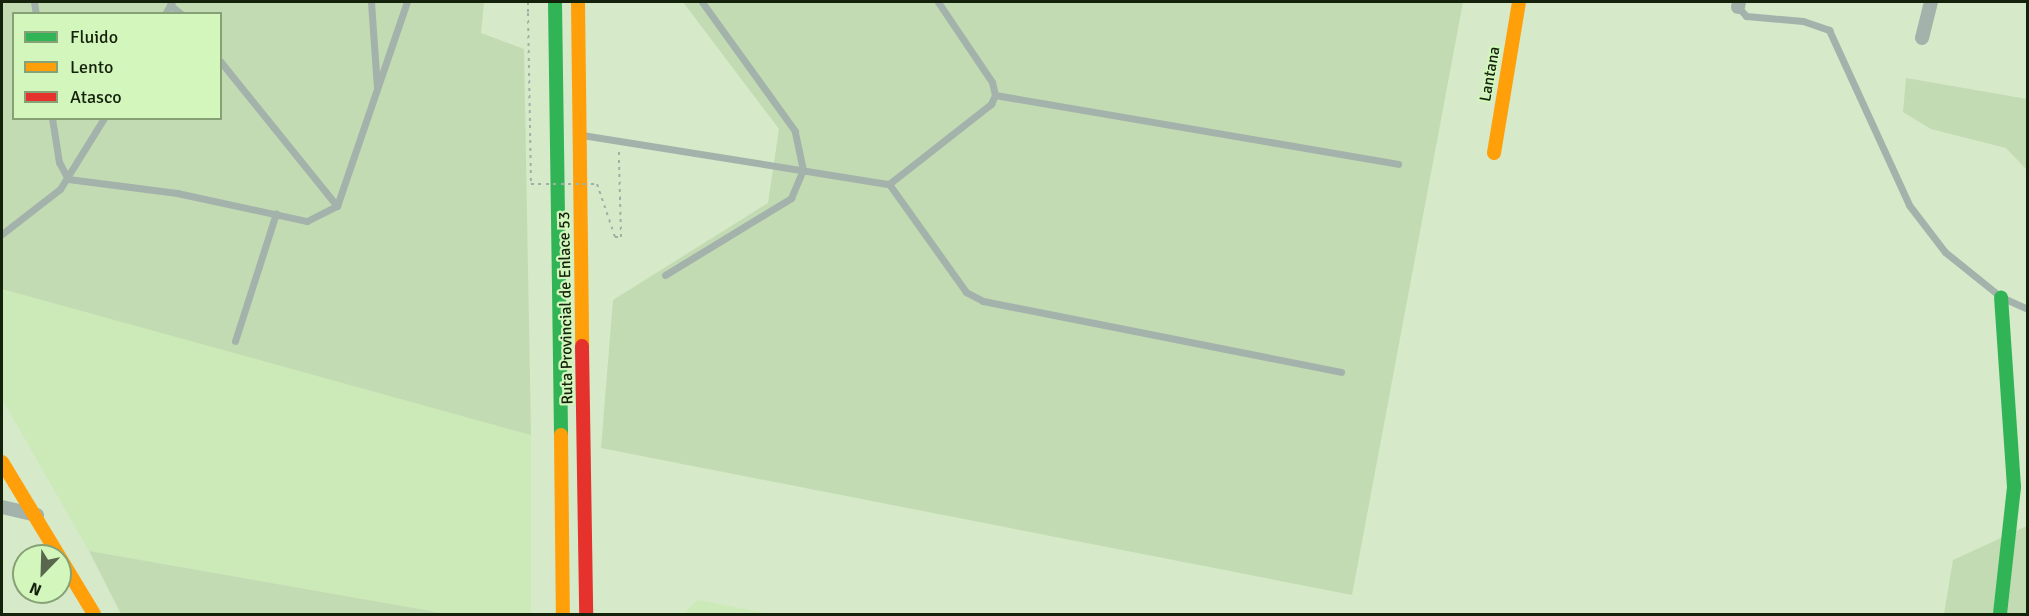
<!DOCTYPE html>
<html>
<head>
<meta charset="utf-8">
<style>
  body { margin:0 }
  #map { position:relative; width:2029px; height:616px; overflow:hidden; background:#d6e9c9; font-family:Signika,sans-serif }
  div>[style] { position:absolute }
  .built>* { inset:0; background:#cceab8 }
  .green>* { inset:0; background:#c2dbb2 }
  .path>* { height:2px; margin-top:-1px; transform-origin:0; background:repeating-linear-gradient(90deg,#a2afa4 0 3px,transparent 0 7.5px) }
  .lane>* { height:7px; margin:-3.5px; padding:0 3.5px; transform-origin:3.5px; border-radius:3.5px; background:#a4b2ac }
  .street>* { height:14px; margin:-7px; padding:0 7px; transform-origin:7px; border-radius:7px; background:#a4b2ac }
  .fast>* { height:14px; margin:-7px; padding:0 7px; transform-origin:7px; border-radius:7px; background:#30b455 }
  .slow>* { height:14px; margin:-7px; padding:0 7px; transform-origin:7px; border-radius:7px; background:#ff9f0a }
  .jam>* { height:14px; margin:-7px; padding:0 7px; transform-origin:7px; border-radius:7px; background:#e5322d }
  .path-bridge>* { height:2px; margin-top:-1px; transform-origin:0; background:repeating-linear-gradient(90deg,#a2afa4 0 3px,transparent 0 7.5px) }
  span { translate:-50% -50%; white-space:nowrap; text-align:center; line-height:1.15; -webkit-text-stroke:4.5px #d2f6bc; paint-order:stroke }
  .street-label { font-size:16px; color:#14210b }
  .frame { position:absolute; inset:0; border:3px solid #14210b; pointer-events:none }
  .legend { position:absolute; left:12px; top:12px; width:210px; height:108px; box-sizing:border-box; background:#d2f6bc; border:2px solid #86a175; margin:0; padding:8px 10px; list-style:none; font-size:18px; color:#14210b }
  .legend li { display:flex; align-items:center; gap:12px; height:30px }
  .legend b { width:30px; border:2px solid #86a175 }
  .north { position:absolute; left:12px; top:544px; width:60px; height:60px; box-sizing:border-box; background:#d2f6bc; border:2px solid #86a175; border-radius:50%; rotate:203deg; font-size:16px; font-weight:700; line-height:24px; text-align:center; color:#14210b }
  .north::after { content:''; display:block; margin:auto; width:21px; height:27px; background:#58674e; clip-path:polygon(50% 0,100% 100%,50% 72%,0 100%) }
</style>
</head>
<body>
<div id="map">
  <div class="built">
    <i style="clip-path:polygon(2px 280px,531px 435px,531px 614px,448px 614px,89px 551px,2px 399px)"></i>
    <i style="clip-path:polygon(698px 600px,771px 614px,683px 614px)"></i>
  </div>
  <div class="green">
    <i style="clip-path:polygon(evenodd,2px 2px,484px 2px,481px 33px,524px 49px,531px 435px,2px 289px,2px 2px,14px 14px,220px 14px,220px 118px,14px 118px,14px 14px)"></i>
    <i style="clip-path:polygon(683px 2px,1463px 2px,1352px 595px,601px 448px,613px 300px,768px 203px,779px 129px)"></i>
    <i style="clip-path:polygon(1906px 78px,2027px 99px,2027px 170px,2006px 148px,1931px 129px,1903px 112px)"></i>
    <i style="clip-path:polygon(2027px 526px,2027px 614px,1944px 614px,1953px 560px)"></i>
    <i style="clip-path:polygon(89px 551px,448px 614px,121px 614px)"></i>
  </div>
  <div class="path">
    <i style="left:528px;top:2px;width:11px;rotate:90deg"></i>
    <i style="left:619px;top:163px;width:12px;rotate:-90deg"></i>
  </div>
  <div class="lane">
    <i style="left:34px;top:2px;width:12px;rotate:81deg"></i>
    <i style="left:371px;top:2px;width:86px;rotate:86deg"></i>
    <i style="left:170px;top:5px;width:14px;rotate:39deg"></i>
    <i style="left:1738px;top:7px;width:12px;rotate:48deg"></i>
    <i style="left:1746px;top:16px;width:57px;rotate:5deg"></i>
    <i style="left:1803px;top:21px;width:28px;rotate:19deg"></i>
    <i style="left:1829px;top:30px;width:192px;rotate:65.4deg"></i>
    <i style="left:1909px;top:205px;width:59px;rotate:52.5deg"></i>
    <i style="left:1945px;top:252px;width:72px;rotate:38.8deg"></i>
    <i style="left:2001px;top:297px;width:30px;rotate:24deg"></i>
    <i style="left:165px;top:14px;width:14px;rotate:-60deg"></i>
    <i style="left:995px;top:95px;width:409px;rotate:9.7deg"></i>
    <i style="left:52px;top:118px;width:45px;rotate:81deg"></i>
    <i style="left:59px;top:162px;width:19px;rotate:62deg"></i>
    <i style="left:68px;top:179px;width:110px;rotate:7.3deg"></i>
    <i style="left:177px;top:193px;width:133px;rotate:12.2deg"></i>
    <i style="left:307px;top:221px;width:34px;rotate:-27deg"></i>
    <i style="left:337px;top:206px;width:186px;rotate:-128.9deg"></i>
    <i style="left:582px;top:135px;width:311px;rotate:9.1deg"></i>
    <i style="left:889px;top:184px;width:133px;rotate:54.5deg"></i>
    <i style="left:966px;top:292px;width:19px;rotate:28deg"></i>
    <i style="left:983px;top:301px;width:365px;rotate:11.2deg"></i>
    <i style="left:889px;top:184px;width:130px;rotate:-38.1deg"></i>
    <i style="left:991px;top:104px;width:10px;rotate:-66deg"></i>
    <i style="left:995px;top:95px;width:13px;rotate:-103deg"></i>
    <i style="left:992px;top:82px;width:97px;rotate:-124deg"></i>
    <i style="left:337px;top:206px;width:216px;rotate:-71.1deg"></i>
    <i style="left:2px;top:234px;width:73px;rotate:-37.8deg"></i>
    <i style="left:60px;top:189px;width:84px;rotate:-58.2deg"></i>
    <i style="left:665px;top:275px;width:148px;rotate:-31.4deg"></i>
    <i style="left:791px;top:198px;width:30px;rotate:-67deg"></i>
    <i style="left:803px;top:170px;width:40px;rotate:-102deg"></i>
    <i style="left:795px;top:131px;width:159px;rotate:-125.8deg"></i>
    <i style="left:235px;top:341px;width:134px;rotate:-72.2deg"></i>
  </div>
  <div class="street">
    <i style="left:1738px;top:7px;width:5px;rotate:-79deg"></i>
    <i style="left:1922px;top:38px;width:37px;rotate:-76deg"></i>
    <i style="left:2px;top:507px;width:36px;rotate:13deg"></i>
  </div>
  <div class="fast">
    <i style="left:555px;top:2px;width:433px;rotate:89.2deg"></i>
    <i style="left:2000px;top:614px;width:128px;rotate:-83.7deg"></i>
    <i style="left:2014px;top:487px;width:190px;rotate:-93.9deg"></i>
  </div>
  <div class="slow">
    <i style="left:578px;top:2px;width:344px;rotate:89.3deg"></i>
    <i style="left:1494px;top:153px;width:153px;rotate:-80.6deg"></i>
    <i style="left:561px;top:435px;width:179px;rotate:89.4deg"></i>
    <i style="left:2px;top:462px;width:178px;rotate:58.8deg"></i>
  </div>
  <div class="jam">
    <i style="left:582px;top:346px;width:268px;rotate:89.1deg"></i>
  </div>
  <div class="path-bridge">
    <i style="left:528px;top:13px;width:171px;rotate:89deg"></i>
    <i style="left:531px;top:184px;width:66px"></i>
    <i style="left:597px;top:184px;width:56px;rotate:71.2deg"></i>
    <i style="left:615px;top:237px;width:6px"></i>
    <i style="left:621px;top:237px;width:74px;rotate:-91.5deg"></i>
  </div>
  <div class="street-label">
    <span style="left:1490px;top:74px;rotate:-80deg">Lantana</span>
    <span style="left:566px;top:308px;rotate:-91deg">Ruta Provincial de Enlace 53</span>
  </div>
  <div class="frame"></div>
  <ul class="legend">
  <li><b style="height:8px;background:#30b455"></b>Fluido</li>
  <li><b style="height:8px;background:#ff9f0a"></b>Lento</li>
  <li><b style="height:8px;background:#e5322d"></b>Atasco</li>
  </ul>
  <div class="north">N</div>
</div>
</body>
</html>
